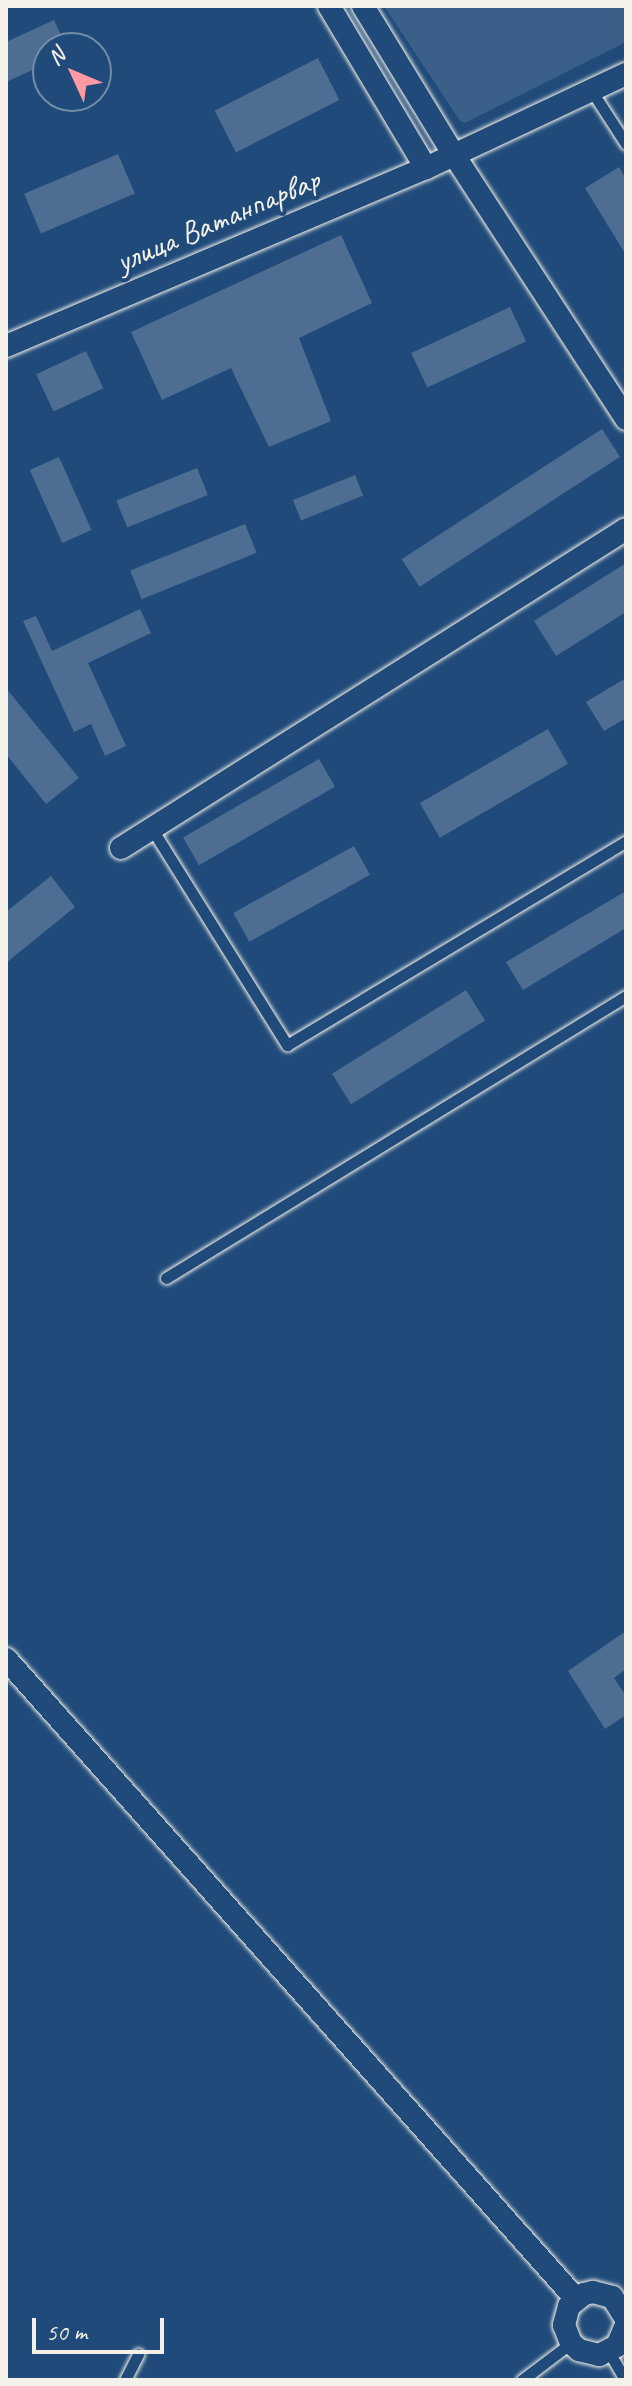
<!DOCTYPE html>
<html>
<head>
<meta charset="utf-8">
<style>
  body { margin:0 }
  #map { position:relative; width:632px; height:2386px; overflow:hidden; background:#1f4a7a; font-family:Caveat,sans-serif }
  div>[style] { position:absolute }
  .green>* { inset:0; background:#3a5f88 }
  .building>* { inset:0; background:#4d6e92; transform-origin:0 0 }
  .roads { filter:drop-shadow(0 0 2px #f4f1e8) drop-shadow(0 0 2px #f4f1e8) }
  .lane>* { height:11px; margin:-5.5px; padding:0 5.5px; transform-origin:5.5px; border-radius:5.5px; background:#1f4a7a }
  .street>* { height:22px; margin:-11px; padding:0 11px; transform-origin:11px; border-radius:11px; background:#1f4a7a }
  span { translate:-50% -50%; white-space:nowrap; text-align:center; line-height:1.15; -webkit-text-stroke:8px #1f4a7a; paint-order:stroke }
  .street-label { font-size:32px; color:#f4f1e8 }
  .frame { position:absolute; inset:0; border:8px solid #f4f1e8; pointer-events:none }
  .north { position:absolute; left:32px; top:32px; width:80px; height:80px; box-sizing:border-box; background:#1f4a7a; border:2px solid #748da6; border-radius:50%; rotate:314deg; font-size:22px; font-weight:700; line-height:32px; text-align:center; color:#f4f1e8 }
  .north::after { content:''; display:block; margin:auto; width:28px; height:36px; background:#ff9aa2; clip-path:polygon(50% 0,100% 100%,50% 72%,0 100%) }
  .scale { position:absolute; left:32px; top:2318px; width:132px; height:36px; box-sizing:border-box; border:4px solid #f4f1e8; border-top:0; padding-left:10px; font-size:24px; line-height:28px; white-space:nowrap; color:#f4f1e8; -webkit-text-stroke:6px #1f4a7a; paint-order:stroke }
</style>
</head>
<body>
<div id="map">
  <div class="green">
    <i style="clip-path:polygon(384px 6px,626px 6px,626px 42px,465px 123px,460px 121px)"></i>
  </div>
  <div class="building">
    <i style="clip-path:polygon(54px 20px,67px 48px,48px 48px,48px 63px,6px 82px,6px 42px)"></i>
    <i style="left:318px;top:58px;width:47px;height:116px;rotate:63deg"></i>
    <i style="left:118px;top:154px;width:43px;height:102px;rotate:67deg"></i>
    <i style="clip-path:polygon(619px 167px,626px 179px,626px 255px,585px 188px)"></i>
    <i style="clip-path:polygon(341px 235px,372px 303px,299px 338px,331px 421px,269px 447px,231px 368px,162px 400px,131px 332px)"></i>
    <i style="left:510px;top:307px;width:38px;height:109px;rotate:65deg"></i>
    <i style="left:86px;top:351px;width:41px;height:55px;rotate:65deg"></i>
    <i style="left:602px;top:429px;width:33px;height:239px;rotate:57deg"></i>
    <i style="left:59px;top:457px;width:80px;height:32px;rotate:66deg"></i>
    <i style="left:197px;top:468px;width:29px;height:87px;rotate:68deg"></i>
    <i style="left:355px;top:475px;width:22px;height:67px;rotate:68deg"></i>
    <i style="left:245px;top:524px;width:31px;height:124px;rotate:68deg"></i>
    <i style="clip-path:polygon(626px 563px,626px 612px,556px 656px,534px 621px)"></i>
    <i style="clip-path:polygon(140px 609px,151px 633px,88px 663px,126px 746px,105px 756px,91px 724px,74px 732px,23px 621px,36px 616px,52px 651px)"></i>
    <i style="clip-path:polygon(626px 678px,626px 718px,604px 731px,586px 702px)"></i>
    <i style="clip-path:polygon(6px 688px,79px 778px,46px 804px,6px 754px)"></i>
    <i style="left:548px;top:729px;width:40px;height:148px;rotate:60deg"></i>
    <i style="left:319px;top:759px;width:32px;height:157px;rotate:60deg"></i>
    <i style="left:354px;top:846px;width:33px;height:138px;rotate:61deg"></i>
    <i style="clip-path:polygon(51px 876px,75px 907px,6px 963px,6px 912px)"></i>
    <i style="clip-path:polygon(626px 891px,626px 928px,523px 990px,506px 962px)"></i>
    <i style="left:466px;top:990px;width:36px;height:158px;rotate:58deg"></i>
    <i style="clip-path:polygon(626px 1631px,626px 1669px,614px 1678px,626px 1696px,626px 1715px,605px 1729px,568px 1671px)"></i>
  </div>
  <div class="roads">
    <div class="lane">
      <i style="left:591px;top:90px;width:64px;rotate:57.1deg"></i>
      <i style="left:152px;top:829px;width:255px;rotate:58deg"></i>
      <i style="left:287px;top:1045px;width:396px;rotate:-31deg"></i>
      <i style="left:166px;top:1278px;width:540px;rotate:-31.51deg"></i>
      <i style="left:609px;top:2352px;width:32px;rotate:60deg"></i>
      <i style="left:125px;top:2380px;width:29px;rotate:-63deg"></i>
      <i style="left:522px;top:2380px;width:61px;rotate:-37.1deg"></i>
    </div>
    <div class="street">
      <i style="left:329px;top:6px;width:189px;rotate:59.1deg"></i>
      <i style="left:363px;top:6px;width:175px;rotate:58.6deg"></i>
      <i style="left:454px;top:155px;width:315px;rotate:56.9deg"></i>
      <i style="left:6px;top:346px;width:456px;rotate:-23deg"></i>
      <i style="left:426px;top:168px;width:221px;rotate:-25.2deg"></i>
      <i style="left:121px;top:848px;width:597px;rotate:-32.28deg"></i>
      <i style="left:6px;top:1659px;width:857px;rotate:48.31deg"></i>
      <i style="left:626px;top:2319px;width:26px;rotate:-122deg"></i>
      <i style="left:612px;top:2297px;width:20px;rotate:-165deg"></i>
      <i style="left:593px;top:2292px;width:9px;rotate:167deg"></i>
      <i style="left:584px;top:2294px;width:19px;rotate:141deg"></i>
      <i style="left:569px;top:2306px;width:20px;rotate:105deg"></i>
      <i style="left:564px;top:2325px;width:19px;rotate:69deg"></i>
      <i style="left:571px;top:2343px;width:11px;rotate:41deg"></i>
      <i style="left:579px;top:2350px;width:21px;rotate:14deg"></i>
      <i style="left:599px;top:2355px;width:20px;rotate:-27deg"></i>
      <i style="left:617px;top:2346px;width:23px;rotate:-67deg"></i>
    </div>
  </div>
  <div class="street-label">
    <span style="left:218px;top:221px;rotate:-23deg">улица Ватанпарвар</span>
  </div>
  <div class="frame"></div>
  <div class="north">N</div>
  <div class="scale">50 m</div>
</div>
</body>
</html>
